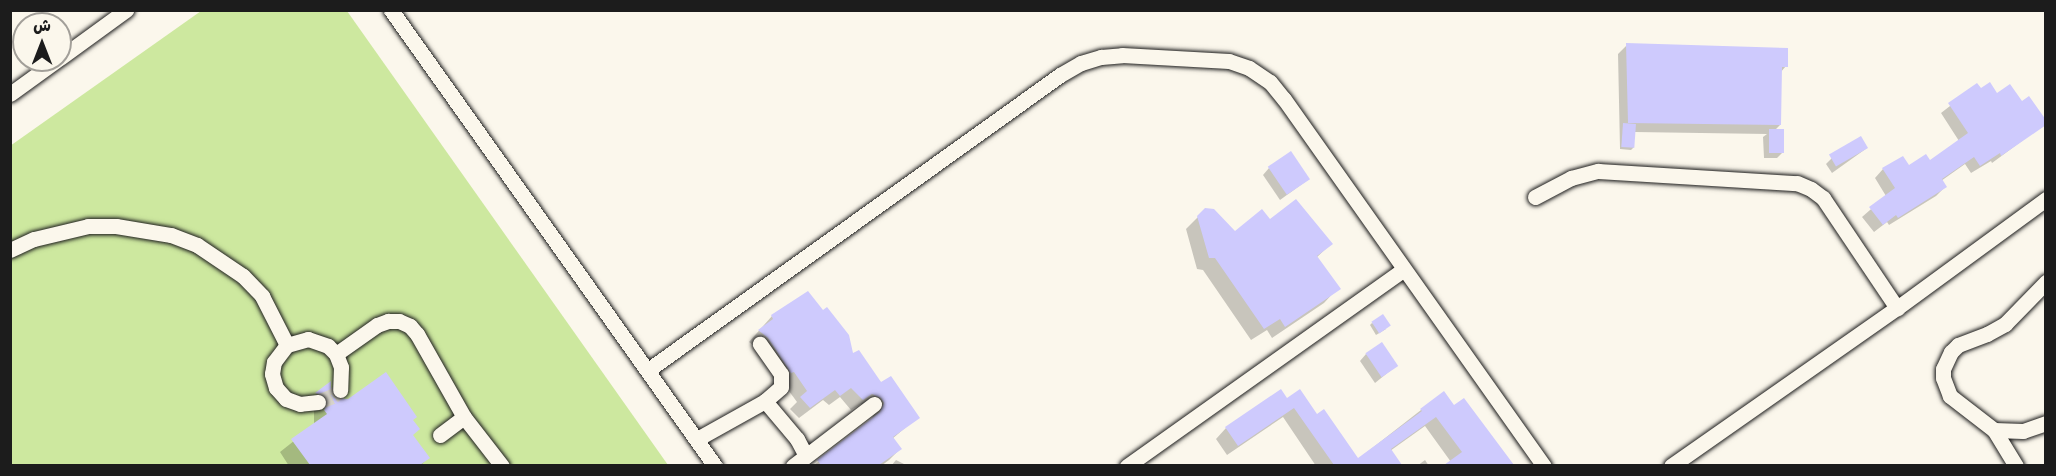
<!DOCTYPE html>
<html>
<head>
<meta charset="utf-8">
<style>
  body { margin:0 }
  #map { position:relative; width:2056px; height:476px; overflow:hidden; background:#fbf7ec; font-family:Caveat,"Playpen Sans Arabic",sans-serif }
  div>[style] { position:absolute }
  .green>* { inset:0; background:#cde89f }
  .shadow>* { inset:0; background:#0003 }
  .building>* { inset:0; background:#cecafd; transform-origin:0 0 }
  .street-tunnel>* { height:15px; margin-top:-7.5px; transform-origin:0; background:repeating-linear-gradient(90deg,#dad6cd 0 15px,transparent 0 23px) }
  .roads { filter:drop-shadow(0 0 2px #1c1c1c) drop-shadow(0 0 2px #1c1c1c) }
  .street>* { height:15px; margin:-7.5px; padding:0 7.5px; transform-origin:7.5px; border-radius:7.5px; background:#fbf7ec }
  span { translate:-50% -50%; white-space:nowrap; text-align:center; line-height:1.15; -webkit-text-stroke:4.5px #fbf7ec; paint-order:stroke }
  .frame { position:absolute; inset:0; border:12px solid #1c1c1c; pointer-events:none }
  .north { position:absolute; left:12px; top:12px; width:60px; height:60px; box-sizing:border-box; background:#fbf7ec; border:2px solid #a29f99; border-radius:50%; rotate:0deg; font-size:16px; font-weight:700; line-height:24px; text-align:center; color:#1c1c1c }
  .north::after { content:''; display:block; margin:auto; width:21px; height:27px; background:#1c1c1c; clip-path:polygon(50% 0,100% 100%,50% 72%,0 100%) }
</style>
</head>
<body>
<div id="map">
  <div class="green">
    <i style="clip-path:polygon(201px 11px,347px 11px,668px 465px,11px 465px,10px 146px)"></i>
  </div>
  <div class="shadow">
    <i style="clip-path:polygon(1627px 45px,1786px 66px,1780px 73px,1780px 125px,1774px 131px,1783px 152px,1777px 158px,1764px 158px,1763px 137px,1767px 134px,1634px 132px,1634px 147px,1631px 150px,1620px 149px,1618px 54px)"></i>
    <i style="clip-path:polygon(1977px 85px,1981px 90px,2022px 103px,2046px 123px,1992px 163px,1991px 161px,1971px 173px,1965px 164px,1941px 181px,1945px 187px,1936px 196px,1889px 225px,1887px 222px,1874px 232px,1862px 217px,1886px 196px,1875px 178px,1883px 169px,1929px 162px,1959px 141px,1941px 113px)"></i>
    <i style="clip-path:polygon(1867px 148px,1832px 173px,1826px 164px,1832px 158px)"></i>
    <i style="clip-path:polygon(1269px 168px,1309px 179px,1280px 200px,1263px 175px)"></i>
    <i style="clip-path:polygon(1205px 210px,1235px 233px,1270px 221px,1331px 244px,1316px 258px,1336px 290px,1324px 303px,1272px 338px,1267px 330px,1251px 340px,1203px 270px,1197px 269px,1186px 229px)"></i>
    <i style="clip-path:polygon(772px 316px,853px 356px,918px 417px,892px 439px,900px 449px,889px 460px,881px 466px,813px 466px,871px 420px,874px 414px,861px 404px,851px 410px,840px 397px,829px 405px,823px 400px,799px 418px,790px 409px,797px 402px,758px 349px,749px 342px)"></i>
    <i style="clip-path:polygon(1372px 323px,1386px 329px,1376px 335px,1370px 325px)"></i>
    <i style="clip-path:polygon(1366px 354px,1396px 366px,1375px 383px,1360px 361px)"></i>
    <i style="clip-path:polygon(329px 384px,330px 394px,334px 399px,411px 420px,411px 436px,428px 458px,420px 466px,289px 466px,280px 452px,314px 425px,314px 409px,304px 405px)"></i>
    <i style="clip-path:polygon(1287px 400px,1316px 416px,1357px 460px,1421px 410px,1454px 407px,1464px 400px,1511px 466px,1446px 466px,1451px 462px,1425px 426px,1390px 451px,1401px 466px,1316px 466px,1283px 417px,1227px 455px,1216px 439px,1226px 428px)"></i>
    <i style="clip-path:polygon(896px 460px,908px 466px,891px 466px)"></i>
    <i style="clip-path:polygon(1425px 460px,1429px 466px,1417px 466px)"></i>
  </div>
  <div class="building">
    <i style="clip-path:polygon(1626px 43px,1788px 48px,1788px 67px,1782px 67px,1781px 125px,1628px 123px)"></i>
    <i style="clip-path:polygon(1990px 82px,1997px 93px,2010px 84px,2022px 101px,2029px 96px,2046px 120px,2046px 125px,2001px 156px,2000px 153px,1980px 166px,1974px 157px,1942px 179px,1947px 187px,1898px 218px,1896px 215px,1883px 225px,1869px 207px,1895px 188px,1882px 168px,1903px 156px,1909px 165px,1926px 154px,1930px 160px,1968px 133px,1948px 103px,1977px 83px,1981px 88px)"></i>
    <i style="left:1623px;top:123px;width:13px;height:24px;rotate:4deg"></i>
    <i style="left:1784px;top:129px;width:24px;height:15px;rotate:90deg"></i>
    <i style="left:1861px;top:136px;width:14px;height:37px;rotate:60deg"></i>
    <i style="left:1291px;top:151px;width:34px;height:28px;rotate:56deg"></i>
    <i style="clip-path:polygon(1296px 199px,1333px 244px,1317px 256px,1341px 289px,1285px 327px,1280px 319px,1264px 329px,1215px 258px,1209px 258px,1197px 216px,1205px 208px,1214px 209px,1235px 231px,1262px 209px,1270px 219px)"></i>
    <i style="clip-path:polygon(808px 291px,823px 310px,827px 307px,849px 335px,853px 353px,859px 350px,881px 382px,891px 376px,920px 418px,893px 437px,902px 449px,879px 465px,821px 465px,817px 460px,880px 412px,884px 403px,881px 398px,872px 394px,863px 400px,851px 388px,840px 396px,835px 390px,810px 408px,800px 397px,807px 391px,794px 372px,791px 373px,768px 338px,758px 330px,773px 319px,771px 315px)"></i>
    <i style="left:1383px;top:314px;width:14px;height:14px;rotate:56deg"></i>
    <i style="left:1382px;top:342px;width:29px;height:20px;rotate:56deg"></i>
    <i style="clip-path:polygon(386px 372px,417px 417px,413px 420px,420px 429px,413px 435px,430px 458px,420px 465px,310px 465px,291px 439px,327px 414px,324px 410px,327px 405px,326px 397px,315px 393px,331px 381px,331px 394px,334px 398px,348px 399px)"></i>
    <i style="clip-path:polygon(1281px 389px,1287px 398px,1300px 389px,1317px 414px,1324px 409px,1358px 458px,1422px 411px,1420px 409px,1444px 391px,1454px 405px,1464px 398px,1514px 465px,1444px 465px,1462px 452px,1436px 417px,1391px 449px,1402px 465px,1334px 465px,1294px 408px,1238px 446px,1225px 427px)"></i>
  </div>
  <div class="street-tunnel">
    <i style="left:318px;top:402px;width:16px;rotate:-22deg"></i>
    <i style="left:333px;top:396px;width:9px;rotate:-41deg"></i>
  </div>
  <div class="roads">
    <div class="street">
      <i style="left:391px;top:10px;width:559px;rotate:54.61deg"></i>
      <i style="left:60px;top:58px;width:82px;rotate:-36deg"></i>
      <i style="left:10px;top:94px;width:58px;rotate:-35.9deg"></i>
      <i style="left:1535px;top:197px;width:41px;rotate:-27.8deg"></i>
      <i style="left:1571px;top:178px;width:28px;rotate:-15deg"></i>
      <i style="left:1598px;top:171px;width:199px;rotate:3.5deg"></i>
      <i style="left:1797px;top:183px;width:15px;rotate:23deg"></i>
      <i style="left:1811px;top:189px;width:15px;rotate:37deg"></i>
      <i style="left:1823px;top:198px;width:133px;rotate:56.1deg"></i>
      <i style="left:10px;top:250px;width:26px;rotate:-25deg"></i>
      <i style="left:34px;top:239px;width:56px;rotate:-13.5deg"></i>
      <i style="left:88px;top:226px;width:28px"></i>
      <i style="left:116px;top:226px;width:56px;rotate:9.3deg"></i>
      <i style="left:171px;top:235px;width:28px;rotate:21deg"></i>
      <i style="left:197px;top:245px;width:55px;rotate:34deg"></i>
      <i style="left:243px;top:276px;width:28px;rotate:46deg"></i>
      <i style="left:262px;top:296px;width:55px;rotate:63deg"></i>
      <i style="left:336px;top:354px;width:50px;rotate:-35.3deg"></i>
      <i style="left:377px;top:325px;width:12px;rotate:-20deg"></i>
      <i style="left:388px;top:321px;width:11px"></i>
      <i style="left:399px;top:321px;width:12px;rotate:24deg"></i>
      <i style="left:410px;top:326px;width:11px;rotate:49deg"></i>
      <i style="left:417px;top:334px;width:95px;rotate:60.5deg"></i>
      <i style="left:464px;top:417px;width:62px;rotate:52.2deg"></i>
      <i style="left:648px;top:370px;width:507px;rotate:-35.6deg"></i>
      <i style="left:1060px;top:75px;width:24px;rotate:-30deg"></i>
      <i style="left:1081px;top:63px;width:21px;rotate:-17deg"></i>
      <i style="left:1101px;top:57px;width:21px;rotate:-5deg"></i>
      <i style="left:1122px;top:55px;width:107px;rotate:3.2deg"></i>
      <i style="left:1229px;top:61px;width:21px;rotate:19deg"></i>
      <i style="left:1249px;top:68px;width:25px;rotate:34deg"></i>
      <i style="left:1270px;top:82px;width:22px;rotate:51deg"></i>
      <i style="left:1284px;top:99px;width:450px;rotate:54.7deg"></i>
      <i style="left:765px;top:401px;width:50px;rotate:49.9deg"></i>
      <i style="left:797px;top:439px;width:19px;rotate:62deg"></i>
      <i style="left:318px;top:402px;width:18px;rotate:174deg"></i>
      <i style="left:300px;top:404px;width:15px;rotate:-160deg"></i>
      <i style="left:286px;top:399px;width:15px;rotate:-132deg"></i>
      <i style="left:276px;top:388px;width:15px;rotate:-106deg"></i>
      <i style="left:272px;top:374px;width:12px;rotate:-81deg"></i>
      <i style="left:274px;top:362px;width:21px;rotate:-53deg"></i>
      <i style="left:287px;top:345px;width:22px;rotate:-16deg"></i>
      <i style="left:308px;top:339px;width:21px;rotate:19deg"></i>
      <i style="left:328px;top:346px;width:11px;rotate:45deg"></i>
      <i style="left:336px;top:354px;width:14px;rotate:69deg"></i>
      <i style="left:341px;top:367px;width:23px;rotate:92deg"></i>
      <i style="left:1994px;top:430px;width:29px;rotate:2deg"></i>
      <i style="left:2023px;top:431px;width:24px;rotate:-19deg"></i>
      <i style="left:440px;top:435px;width:30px;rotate:-37deg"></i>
      <i style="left:697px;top:439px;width:78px;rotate:-29.2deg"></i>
      <i style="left:765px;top:401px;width:21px;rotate:-41deg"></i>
      <i style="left:781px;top:387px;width:13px;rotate:-90deg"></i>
      <i style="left:781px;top:374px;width:37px;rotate:-125deg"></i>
      <i style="left:793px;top:466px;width:102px;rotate:-37.4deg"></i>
      <i style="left:1127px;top:466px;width:339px;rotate:-35.4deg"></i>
      <i style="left:1671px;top:466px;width:276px;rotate:-35deg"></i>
      <i style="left:1897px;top:308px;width:185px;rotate:-36.2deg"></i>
      <i style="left:2016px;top:466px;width:42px;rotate:-121.4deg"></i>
      <i style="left:1994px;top:430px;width:56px;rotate:-142.3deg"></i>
      <i style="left:1950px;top:396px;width:19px;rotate:-111deg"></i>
      <i style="left:1943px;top:378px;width:9px;rotate:-90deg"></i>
      <i style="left:1943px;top:369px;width:19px;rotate:-65deg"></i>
      <i style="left:1951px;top:352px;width:10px;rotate:-45deg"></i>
      <i style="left:1958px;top:345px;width:31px;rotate:-21deg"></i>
      <i style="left:1987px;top:334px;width:21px;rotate:-29deg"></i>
      <i style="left:2005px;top:324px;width:59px;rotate:-45.7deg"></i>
    </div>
  </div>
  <div class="frame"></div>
  <div class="north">ش</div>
</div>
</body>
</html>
